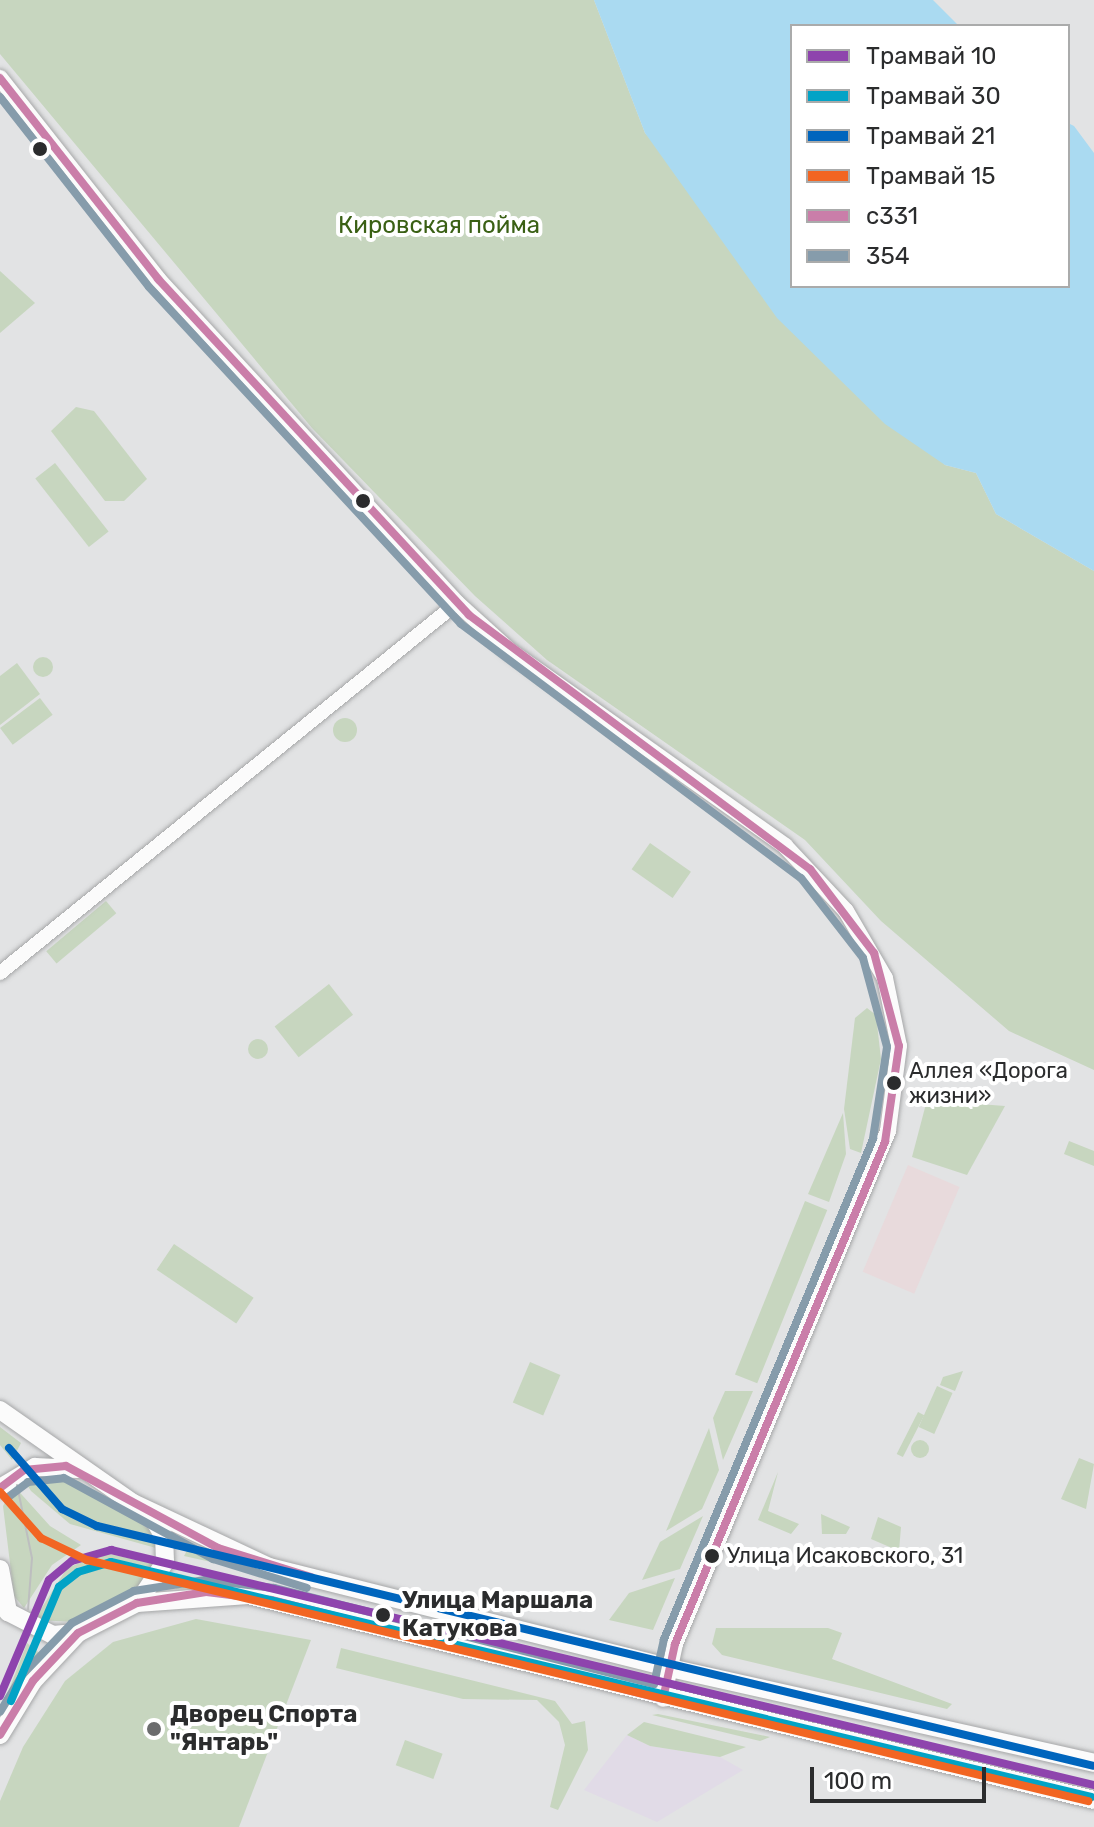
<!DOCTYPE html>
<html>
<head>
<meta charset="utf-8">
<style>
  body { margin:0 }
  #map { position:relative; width:1094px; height:1827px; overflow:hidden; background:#e2e3e4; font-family:Rubik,sans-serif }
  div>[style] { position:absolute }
  .commercial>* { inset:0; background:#e1dbe7 }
  .industrial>* { inset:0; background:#e8dadc; transform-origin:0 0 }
  .green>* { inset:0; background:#c7d6bf; transform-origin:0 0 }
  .round { border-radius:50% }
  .water>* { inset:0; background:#aadaf1 }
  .roads { filter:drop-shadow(0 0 2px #a6a7a8) drop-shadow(0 0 2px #a6a7a8) }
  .minor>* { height:14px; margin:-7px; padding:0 7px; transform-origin:7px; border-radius:7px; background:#fbfbfb }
  .tertiary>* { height:16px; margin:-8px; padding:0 8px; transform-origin:8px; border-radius:8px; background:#fbfbfb }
  .secondary>* { height:18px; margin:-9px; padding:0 9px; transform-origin:9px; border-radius:9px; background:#fbfbfb }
  .tram>* { height:2px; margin:-1px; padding:0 1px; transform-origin:1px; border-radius:1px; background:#bdbebf }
  .bus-1>* { height:8px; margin:-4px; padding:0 4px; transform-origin:4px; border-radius:4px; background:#ca7ea9 }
  .bus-2>* { height:8px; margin:-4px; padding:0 4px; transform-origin:4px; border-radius:4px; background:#869cab }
  .tram-1>* { height:8px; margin:-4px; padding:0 4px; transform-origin:4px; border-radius:4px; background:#8e44ad }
  .tram-2>* { height:8px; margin:-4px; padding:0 4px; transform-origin:4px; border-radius:4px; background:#02a3c6 }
  .tram-3>* { height:8px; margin:-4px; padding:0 4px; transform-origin:4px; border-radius:4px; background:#0065bd }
  .tram-4>* { height:8px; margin:-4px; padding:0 4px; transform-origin:4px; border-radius:4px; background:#f26522 }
  .dots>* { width:22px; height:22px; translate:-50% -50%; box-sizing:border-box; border:4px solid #fff; border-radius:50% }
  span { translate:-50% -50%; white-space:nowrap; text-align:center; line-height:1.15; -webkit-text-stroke:8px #fff; paint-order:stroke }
  .bus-label { font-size:22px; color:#2b2c2d }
  .left { translate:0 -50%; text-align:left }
  .park-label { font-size:24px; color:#3a6014 }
  .stop-label { font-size:24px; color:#2b2c2d; font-weight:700 }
  .poi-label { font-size:24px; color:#2b2c2d; font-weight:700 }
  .legend { position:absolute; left:790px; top:24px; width:280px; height:264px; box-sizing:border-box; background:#fff; border:2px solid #aaabab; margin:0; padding:10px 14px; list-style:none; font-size:24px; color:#2b2c2d }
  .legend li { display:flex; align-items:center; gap:16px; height:40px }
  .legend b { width:40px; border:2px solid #aaabab }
  .scale { position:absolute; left:810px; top:1767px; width:176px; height:36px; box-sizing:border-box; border:4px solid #2b2c2d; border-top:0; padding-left:10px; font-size:24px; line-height:28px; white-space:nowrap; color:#2b2c2d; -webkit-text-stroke:6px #fff; paint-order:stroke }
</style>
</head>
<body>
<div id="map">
  <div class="commercial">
    <i style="clip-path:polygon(627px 1735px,650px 1746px,720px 1757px,743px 1770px,657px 1822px,584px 1790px)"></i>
  </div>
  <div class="industrial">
    <i style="left:908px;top:1165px;width:56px;height:116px;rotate:23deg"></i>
  </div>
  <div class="green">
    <i style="clip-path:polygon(0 0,594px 0,645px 133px,945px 465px,976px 473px,996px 514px,1094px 571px,1094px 1070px,1009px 1031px,881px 921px,805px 840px,547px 660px,475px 596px,312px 428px,0 54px)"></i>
    <i style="clip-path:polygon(0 271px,35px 303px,0 333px)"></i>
    <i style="clip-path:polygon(76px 407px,94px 411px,147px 479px,124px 501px,105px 501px,51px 431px)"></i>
    <i style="left:55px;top:463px;width:87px;height:25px;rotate:52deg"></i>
    <i class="round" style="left:33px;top:657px;width:20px;height:20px"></i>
    <i style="clip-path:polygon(17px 663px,40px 694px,0 725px,0 676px)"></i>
    <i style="left:40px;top:698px;width:21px;height:50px;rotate:53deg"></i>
    <i class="round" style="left:333px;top:718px;width:24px;height:24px"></i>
    <i style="left:650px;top:843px;width:50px;height:32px;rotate:35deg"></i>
    <i style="left:106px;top:901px;width:16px;height:78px;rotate:50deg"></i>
    <i style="left:329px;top:984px;width:39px;height:69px;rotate:52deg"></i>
    <i style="clip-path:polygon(867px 1008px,876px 1015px,881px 1059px,861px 1153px,850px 1149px,844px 1109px,855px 1018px)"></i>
    <i class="round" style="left:248px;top:1039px;width:20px;height:20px"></i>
    <i style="clip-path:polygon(927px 1100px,1005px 1106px,967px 1175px,912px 1157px)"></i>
    <i style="clip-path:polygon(843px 1113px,846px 1154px,829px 1202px,808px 1194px)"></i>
    <i style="clip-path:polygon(1069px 1141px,1094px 1151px,1094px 1166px,1064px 1154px)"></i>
    <i style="left:805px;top:1201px;width:24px;height:187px;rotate:22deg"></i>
    <i style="left:174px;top:1244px;width:96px;height:31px;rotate:34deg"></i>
    <i style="left:530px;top:1362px;width:33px;height:44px;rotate:23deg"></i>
    <i style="clip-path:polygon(963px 1371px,955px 1391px,940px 1385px,943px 1377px)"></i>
    <i style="left:937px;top:1386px;width:17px;height:45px;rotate:24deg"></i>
    <i style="clip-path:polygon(725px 1391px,753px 1391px,723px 1460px,713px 1418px)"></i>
    <i style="left:918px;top:1412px;width:7px;height:47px;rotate:27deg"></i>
    <i style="clip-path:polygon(0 1427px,21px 1443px,12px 1460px,0 1445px)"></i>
    <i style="clip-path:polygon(709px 1428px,719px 1470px,702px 1509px,666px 1531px)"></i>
    <i class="round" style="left:911px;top:1440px;width:18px;height:18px"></i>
    <i style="clip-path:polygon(1079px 1458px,1094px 1464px,1086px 1509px,1061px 1499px)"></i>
    <i style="clip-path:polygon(778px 1472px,768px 1511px,799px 1524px,791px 1534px,758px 1520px)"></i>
    <i style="clip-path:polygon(34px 1476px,79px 1481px,150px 1530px,156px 1548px,70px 1524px,31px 1491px,24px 1480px)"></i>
    <i style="clip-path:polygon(14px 1486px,50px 1526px,81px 1545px,52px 1565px,24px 1608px,14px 1596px,3px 1506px)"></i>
    <i style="clip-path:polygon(821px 1514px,850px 1527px,846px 1534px,822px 1534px)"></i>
    <i style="clip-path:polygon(703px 1516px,680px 1569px,642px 1580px,660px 1542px)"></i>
    <i style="clip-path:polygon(878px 1517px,901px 1527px,899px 1551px,871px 1539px)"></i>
    <i style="clip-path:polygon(190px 1545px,217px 1560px,238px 1568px,184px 1556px)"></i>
    <i style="clip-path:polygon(105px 1553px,156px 1564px,134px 1593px,78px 1622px,34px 1620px,67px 1568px)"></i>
    <i style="clip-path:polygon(176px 1573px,229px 1586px,176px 1589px)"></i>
    <i style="clip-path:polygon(675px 1578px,653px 1630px,609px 1620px,629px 1593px)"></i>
    <i style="clip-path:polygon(196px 1619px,311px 1640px,239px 1827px,0 1827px,0 1801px,23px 1747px,65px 1681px,113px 1642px)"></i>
    <i style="clip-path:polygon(716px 1628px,828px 1628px,842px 1633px,832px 1659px,952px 1704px,947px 1709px,722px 1655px,712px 1644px)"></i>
    <i style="clip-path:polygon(27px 1643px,42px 1655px,0 1716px,0 1713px)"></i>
    <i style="clip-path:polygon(341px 1648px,555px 1701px,572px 1724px,585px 1721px,588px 1750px,558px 1810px,550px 1807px,565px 1745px,559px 1722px,537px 1700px,463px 1699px,336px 1668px)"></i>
    <i style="clip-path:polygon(658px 1714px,770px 1737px,760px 1741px,652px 1715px)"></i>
    <i style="clip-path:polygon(644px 1722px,746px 1747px,720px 1757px,650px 1746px,627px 1735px)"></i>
    <i style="left:405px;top:1740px;width:40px;height:27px;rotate:20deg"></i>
  </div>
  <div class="water">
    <i style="clip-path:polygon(594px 0,933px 0,959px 26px,792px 26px,792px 286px,1068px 286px,1068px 123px,1074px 126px,1094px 153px,1094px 571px,996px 514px,976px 473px,945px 465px,885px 424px,777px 318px,645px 133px)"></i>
  </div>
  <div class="roads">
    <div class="minor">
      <i style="left:0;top:973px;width:588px;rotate:-38.99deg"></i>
    </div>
    <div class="tertiary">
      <i style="left:0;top:78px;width:256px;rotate:51.8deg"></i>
      <i style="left:158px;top:279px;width:441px;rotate:47.3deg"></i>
      <i style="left:457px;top:603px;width:72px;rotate:42.2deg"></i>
      <i style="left:510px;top:651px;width:337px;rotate:35.3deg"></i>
      <i style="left:785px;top:846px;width:89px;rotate:46.8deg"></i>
      <i style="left:846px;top:911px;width:78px;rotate:59.8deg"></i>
      <i style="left:885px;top:978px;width:69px;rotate:78.4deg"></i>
      <i style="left:899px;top:1046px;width:86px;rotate:97.4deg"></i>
      <i style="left:888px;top:1131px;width:555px;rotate:112.55deg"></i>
      <i style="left:675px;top:1644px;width:56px;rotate:102.3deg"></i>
    </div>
    <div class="secondary">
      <i style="left:0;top:1410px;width:162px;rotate:35deg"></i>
      <i style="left:133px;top:1503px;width:150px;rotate:25.2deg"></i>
      <i style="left:269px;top:1567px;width:414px;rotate:14.1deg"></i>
      <i style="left:670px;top:1668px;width:435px;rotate:12.6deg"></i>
      <i style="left:0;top:1488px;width:41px;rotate:-31deg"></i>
      <i style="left:35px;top:1467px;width:42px;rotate:2.7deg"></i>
      <i style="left:0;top:1569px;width:44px;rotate:79.5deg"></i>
      <i style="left:8px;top:1612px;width:51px;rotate:27.1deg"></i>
      <i style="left:53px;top:1635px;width:25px;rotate:-5deg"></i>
      <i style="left:78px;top:1633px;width:66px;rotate:-27deg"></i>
      <i style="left:137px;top:1603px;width:111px;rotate:-4.1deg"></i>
      <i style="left:248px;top:1595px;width:870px;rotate:13.62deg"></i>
      <i style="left:139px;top:1601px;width:47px;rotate:-56.3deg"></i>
      <i style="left:165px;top:1562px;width:25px;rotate:-92deg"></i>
      <i style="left:164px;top:1537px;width:28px;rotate:-120deg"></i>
      <i style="left:0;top:1735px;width:63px;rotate:-58.6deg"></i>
      <i style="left:33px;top:1681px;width:66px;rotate:-46.8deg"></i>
    </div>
  </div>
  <div class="tram">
    <i style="left:17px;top:1485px;width:75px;rotate:78.4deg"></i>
    <i style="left:32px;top:1558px;width:52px;rotate:94.4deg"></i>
  </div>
  <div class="bus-1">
    <i style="left:0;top:78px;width:256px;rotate:51.8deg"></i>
    <i style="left:158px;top:279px;width:458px;rotate:47.2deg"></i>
    <i style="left:469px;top:615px;width:425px;rotate:36.7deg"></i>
    <i style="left:810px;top:869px;width:106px;rotate:52.7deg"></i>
    <i style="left:874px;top:953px;width:96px;rotate:75deg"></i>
    <i style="left:899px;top:1046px;width:97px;rotate:98.3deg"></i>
    <i style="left:885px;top:1142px;width:544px;rotate:112.7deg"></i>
    <i style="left:675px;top:1644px;width:56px;rotate:102.3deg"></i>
    <i style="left:663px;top:1699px;width:404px;rotate:-165.8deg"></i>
    <i style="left:271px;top:1600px;width:65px;rotate:-173deg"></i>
    <i style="left:206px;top:1592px;width:70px;rotate:170.9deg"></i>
    <i style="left:137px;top:1603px;width:66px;rotate:153deg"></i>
    <i style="left:78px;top:1633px;width:66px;rotate:133.2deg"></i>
    <i style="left:33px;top:1681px;width:63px;rotate:121.4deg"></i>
    <i style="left:0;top:1488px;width:30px;rotate:-37deg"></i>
    <i style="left:24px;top:1470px;width:42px;rotate:-5.4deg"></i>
    <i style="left:66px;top:1466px;width:173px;rotate:28.3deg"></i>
    <i style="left:218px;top:1548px;width:97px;rotate:17.3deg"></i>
  </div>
  <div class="bus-2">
    <i style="left:0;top:97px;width:241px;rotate:51.9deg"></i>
    <i style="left:149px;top:287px;width:459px;rotate:47.2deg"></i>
    <i style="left:461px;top:624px;width:424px;rotate:36.8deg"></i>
    <i style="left:801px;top:878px;width:101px;rotate:52.2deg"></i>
    <i style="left:863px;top:958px;width:92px;rotate:74.9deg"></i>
    <i style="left:887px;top:1047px;width:93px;rotate:98.7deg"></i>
    <i style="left:873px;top:1139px;width:542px;rotate:112.68deg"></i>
    <i style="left:664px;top:1639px;width:46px;rotate:102.5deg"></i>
    <i style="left:654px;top:1684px;width:392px;rotate:-165.8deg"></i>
    <i style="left:274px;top:1588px;width:69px;rotate:-173.4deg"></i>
    <i style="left:205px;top:1580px;width:72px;rotate:171.2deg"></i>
    <i style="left:134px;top:1591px;width:70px;rotate:152.7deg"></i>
    <i style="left:72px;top:1623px;width:71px;rotate:133.9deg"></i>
    <i style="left:23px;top:1674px;width:44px;rotate:121.2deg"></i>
    <i style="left:7px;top:1498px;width:26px;rotate:-37deg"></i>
    <i style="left:28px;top:1482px;width:36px;rotate:-6deg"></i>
    <i style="left:64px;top:1478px;width:170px;rotate:28.5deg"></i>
    <i style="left:213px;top:1559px;width:98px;rotate:17.1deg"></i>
  </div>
  <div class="tram-1">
    <i style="left:0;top:1696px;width:126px;rotate:-67.1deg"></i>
    <i style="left:49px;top:1580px;width:30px;rotate:-40deg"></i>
    <i style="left:72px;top:1561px;width:41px;rotate:-15.8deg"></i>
    <i style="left:111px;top:1550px;width:1011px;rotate:13.45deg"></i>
  </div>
  <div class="tram-2">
    <i style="left:11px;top:1701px;width:124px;rotate:-67.2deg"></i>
    <i style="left:59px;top:1587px;width:24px;rotate:-38deg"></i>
    <i style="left:78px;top:1572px;width:34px;rotate:-17deg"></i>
    <i style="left:111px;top:1562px;width:1008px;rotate:13.48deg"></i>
  </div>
  <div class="tram-3">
    <i style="left:9px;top:1448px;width:81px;rotate:49deg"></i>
    <i style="left:62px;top:1509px;width:39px;rotate:26deg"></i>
    <i style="left:97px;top:1526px;width:1025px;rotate:13.53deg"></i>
  </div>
  <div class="tram-4">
    <i style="left:0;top:1492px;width:62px;rotate:48.3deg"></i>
    <i style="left:41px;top:1538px;width:51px;rotate:25.6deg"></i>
    <i style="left:87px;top:1560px;width:1030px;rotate:13.54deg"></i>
  </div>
  <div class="dots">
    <i style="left:40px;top:149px;background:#2b2c2d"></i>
    <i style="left:363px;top:501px;background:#2b2c2d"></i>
    <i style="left:894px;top:1083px;background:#2b2c2d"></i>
    <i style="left:712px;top:1556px;background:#2b2c2d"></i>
    <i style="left:383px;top:1615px;background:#2b2c2d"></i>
    <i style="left:154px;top:1729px;background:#6b6c6d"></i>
  </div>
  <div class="bus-label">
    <span class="left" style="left:909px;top:1083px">Аллея «Дорога<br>жизни»</span>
    <span class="left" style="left:727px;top:1556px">Улица Исаковского, 31</span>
  </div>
  <div class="park-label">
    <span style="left:439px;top:226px">Кировская пойма</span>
  </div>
  <div class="stop-label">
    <span class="left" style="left:402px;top:1615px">Улица Маршала<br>Катукова</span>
  </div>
  <div class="poi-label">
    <span class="left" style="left:170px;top:1729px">Дворец Спорта<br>"Янтарь"</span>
  </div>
  <ul class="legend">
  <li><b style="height:10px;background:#8e44ad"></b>Трамвай 10</li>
  <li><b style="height:10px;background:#02a3c6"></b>Трамвай 30</li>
  <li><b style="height:10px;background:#0065bd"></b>Трамвай 21</li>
  <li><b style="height:10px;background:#f26522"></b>Трамвай 15</li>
  <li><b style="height:10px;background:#ca7ea9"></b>с331</li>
  <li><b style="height:10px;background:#869cab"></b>354</li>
  </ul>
  <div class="scale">100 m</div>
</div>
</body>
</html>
